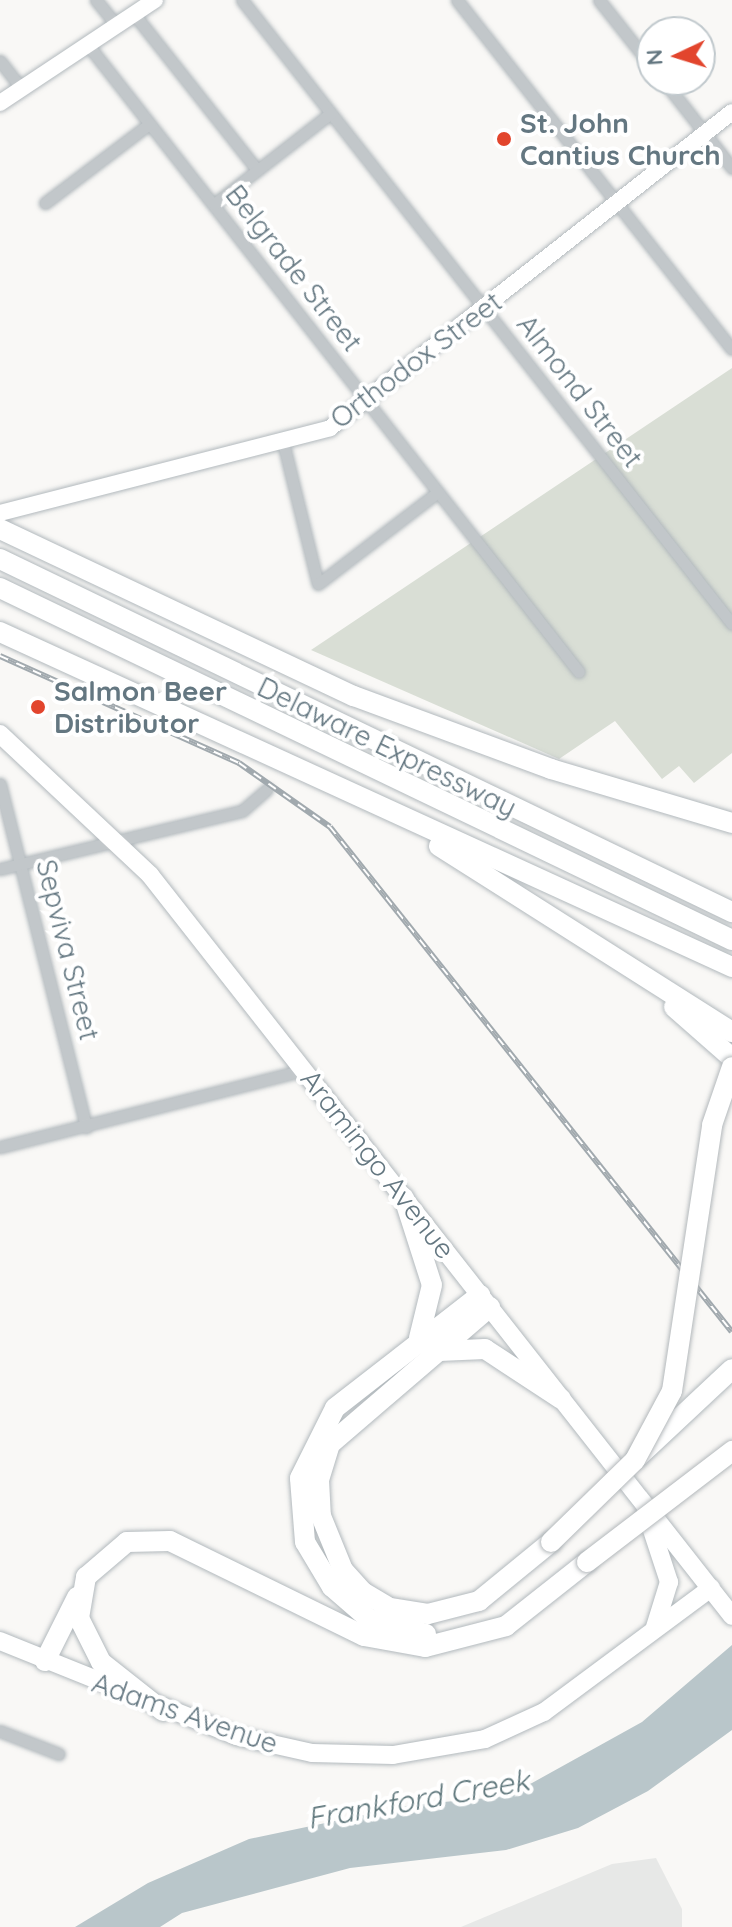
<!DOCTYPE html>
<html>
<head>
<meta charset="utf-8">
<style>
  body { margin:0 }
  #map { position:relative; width:732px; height:1927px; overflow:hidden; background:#f9f8f6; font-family:Quicksand,sans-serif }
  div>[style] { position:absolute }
  .built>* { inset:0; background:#e7e8e7 }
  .green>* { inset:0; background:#d9ded5 }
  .water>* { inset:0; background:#b9c6ca }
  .roads { filter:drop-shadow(0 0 2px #b2b9bd) drop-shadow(0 0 2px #b2b9bd) }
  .street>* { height:11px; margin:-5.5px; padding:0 5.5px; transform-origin:5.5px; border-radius:5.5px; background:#c2c7ca }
  .secondary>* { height:16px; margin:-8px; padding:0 8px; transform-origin:8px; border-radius:8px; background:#fff }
  .primary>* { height:18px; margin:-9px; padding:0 9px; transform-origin:9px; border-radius:9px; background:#fff }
  .highway>* { height:20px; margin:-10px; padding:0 10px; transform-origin:10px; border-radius:10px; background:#fff }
  .rail>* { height:6px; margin-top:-3px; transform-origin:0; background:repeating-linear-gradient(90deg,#fff 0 9px,#a1a9ae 0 18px); box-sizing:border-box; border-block:2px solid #a1a9ae }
  .bridges { filter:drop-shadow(0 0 2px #b3b8bb) drop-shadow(0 0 2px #b3b8bb) }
  .highway-bridge>* { height:20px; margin:-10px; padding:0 10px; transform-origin:10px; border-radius:10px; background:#fff }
  .dots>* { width:22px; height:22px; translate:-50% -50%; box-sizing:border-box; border:4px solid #fff; border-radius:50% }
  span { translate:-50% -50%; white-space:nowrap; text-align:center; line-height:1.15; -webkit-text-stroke:8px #fff; paint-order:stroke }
  .poi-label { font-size:28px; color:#647781; font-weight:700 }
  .left { translate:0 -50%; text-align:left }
  .street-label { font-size:28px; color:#647781 }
  .water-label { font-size:30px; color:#5e767b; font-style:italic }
  .north { position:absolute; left:636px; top:16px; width:80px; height:80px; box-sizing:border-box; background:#fff; border:2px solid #c1c9cd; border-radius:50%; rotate:266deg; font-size:22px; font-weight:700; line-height:32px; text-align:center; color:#647781 }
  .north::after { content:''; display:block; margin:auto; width:28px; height:36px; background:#e2452d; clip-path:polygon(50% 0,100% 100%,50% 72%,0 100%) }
</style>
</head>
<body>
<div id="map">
  <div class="built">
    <i style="clip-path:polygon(656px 1858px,682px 1909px,682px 1927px,461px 1927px,612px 1864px)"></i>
  </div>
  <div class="green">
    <i style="clip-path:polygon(732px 368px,732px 753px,694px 783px,679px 766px,662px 779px,615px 721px,559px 759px,311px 650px)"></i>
  </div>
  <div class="water">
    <i style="clip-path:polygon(732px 1645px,732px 1730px,648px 1791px,578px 1828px,506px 1850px,350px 1868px,182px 1913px,160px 1927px,75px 1927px,148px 1883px,249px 1839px,411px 1805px,498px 1797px,532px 1783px,642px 1722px)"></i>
  </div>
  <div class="roads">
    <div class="street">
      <i style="left:96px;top:0;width:32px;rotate:51deg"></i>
      <i style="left:242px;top:0;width:793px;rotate:51.86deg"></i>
      <i style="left:457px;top:0;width:444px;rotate:51.8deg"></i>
      <i style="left:599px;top:0;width:85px;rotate:51.7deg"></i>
      <i style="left:134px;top:14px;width:199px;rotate:51.7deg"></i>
      <i style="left:88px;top:45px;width:796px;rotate:51.94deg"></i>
      <i style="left:0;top:61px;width:34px;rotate:52deg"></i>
      <i style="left:663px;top:80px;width:112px;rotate:51.9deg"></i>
      <i style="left:45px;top:203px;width:131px;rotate:-37.2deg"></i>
      <i style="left:214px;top:204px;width:148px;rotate:-37.9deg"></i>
      <i style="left:283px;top:442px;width:146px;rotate:76.2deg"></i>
      <i style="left:318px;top:584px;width:151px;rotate:-37.5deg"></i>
      <i style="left:0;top:784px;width:354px;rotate:75.9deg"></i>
      <i style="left:0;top:869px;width:249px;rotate:-13.5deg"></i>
      <i style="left:242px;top:811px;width:33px;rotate:-41deg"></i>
      <i style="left:0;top:1147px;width:314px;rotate:-14.2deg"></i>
      <i style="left:0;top:1731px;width:63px;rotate:21.3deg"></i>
    </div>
    <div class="secondary">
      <i style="left:0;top:103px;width:186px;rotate:-33.6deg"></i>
      <i style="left:0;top:513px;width:341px;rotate:-14.4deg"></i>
      <i style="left:330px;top:428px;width:511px;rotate:-38.17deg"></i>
    </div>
    <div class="primary">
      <i style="left:0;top:734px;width:206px;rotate:43.2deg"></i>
      <i style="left:150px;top:875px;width:942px;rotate:51.85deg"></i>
      <i style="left:646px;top:1512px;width:74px;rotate:71.8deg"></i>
      <i style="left:669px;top:1582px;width:47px;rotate:107.3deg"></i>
      <i style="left:0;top:1641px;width:254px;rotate:21.9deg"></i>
      <i style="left:236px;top:1736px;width:78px;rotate:12.6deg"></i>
      <i style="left:312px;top:1753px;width:81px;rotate:1.4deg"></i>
      <i style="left:393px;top:1755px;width:93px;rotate:-9.9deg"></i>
      <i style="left:485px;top:1739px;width:65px;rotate:-24.6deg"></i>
      <i style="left:544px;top:1712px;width:208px;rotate:-36.6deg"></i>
    </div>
    <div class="highway">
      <i style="left:0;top:529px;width:391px;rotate:25.3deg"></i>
      <i style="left:354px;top:696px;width:210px;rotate:20.3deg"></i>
      <i style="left:551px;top:769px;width:189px;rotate:16.6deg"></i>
      <i style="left:0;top:559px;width:813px;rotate:25.75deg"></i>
      <i style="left:0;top:588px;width:812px;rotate:25.68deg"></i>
      <i style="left:0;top:632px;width:805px;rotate:24.59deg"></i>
      <i style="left:439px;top:846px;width:347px;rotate:32.4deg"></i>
      <i style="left:674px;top:1007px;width:77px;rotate:41.3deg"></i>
      <i style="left:404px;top:1198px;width:91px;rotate:72.2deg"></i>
      <i style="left:432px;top:1285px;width:55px;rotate:103.8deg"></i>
      <i style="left:490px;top:1307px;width:211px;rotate:139.4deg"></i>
      <i style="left:330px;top:1444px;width:38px;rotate:107deg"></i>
      <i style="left:319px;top:1480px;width:36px;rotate:87deg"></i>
      <i style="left:321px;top:1516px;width:58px;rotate:67.8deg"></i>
      <i style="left:343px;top:1570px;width:30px;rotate:48deg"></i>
      <i style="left:363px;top:1592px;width:31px;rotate:31deg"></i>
      <i style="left:390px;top:1608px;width:38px;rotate:9deg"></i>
      <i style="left:428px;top:1614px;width:53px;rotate:-14.3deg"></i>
      <i style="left:479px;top:1601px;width:93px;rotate:-39.3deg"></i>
      <i style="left:439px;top:1351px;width:46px;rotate:-2.5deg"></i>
      <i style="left:485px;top:1349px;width:91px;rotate:33.3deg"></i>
      <i style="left:639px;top:1456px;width:127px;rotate:-43.1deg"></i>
      <i style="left:426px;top:1634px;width:59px;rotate:-165.3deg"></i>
      <i style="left:369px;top:1619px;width:49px;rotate:-139.1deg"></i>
      <i style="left:332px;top:1587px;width:52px;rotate:-121deg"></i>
      <i style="left:305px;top:1542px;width:64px;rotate:-94.5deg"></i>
      <i style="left:300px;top:1478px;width:78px;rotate:-63.4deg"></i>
      <i style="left:335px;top:1408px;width:184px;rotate:-37.9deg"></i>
      <i style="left:45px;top:1661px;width:72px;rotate:-63.4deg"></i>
      <i style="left:163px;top:1711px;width:79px;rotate:-141.7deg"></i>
      <i style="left:101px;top:1662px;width:49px;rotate:-116.6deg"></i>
      <i style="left:79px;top:1618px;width:42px;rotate:-80.3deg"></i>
      <i style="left:86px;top:1577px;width:54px;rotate:-40.5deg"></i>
      <i style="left:127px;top:1542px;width:43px;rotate:-1.3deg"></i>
      <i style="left:170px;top:1541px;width:216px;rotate:26.1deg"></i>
      <i style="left:364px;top:1636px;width:62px;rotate:10.2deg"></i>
      <i style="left:425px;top:1647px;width:84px;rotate:-14.5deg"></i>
      <i style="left:506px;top:1626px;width:103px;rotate:-38.3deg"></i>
    </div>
  </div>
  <div class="rail">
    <i style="left:0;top:656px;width:262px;rotate:24.1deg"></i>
    <i style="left:239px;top:763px;width:111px;rotate:35.1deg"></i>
    <i style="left:330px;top:827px;width:645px;rotate:51.48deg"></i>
  </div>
  <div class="bridges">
    <div class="highway-bridge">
      <i style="left:551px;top:1542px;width:117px;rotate:-44.3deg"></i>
      <i style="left:635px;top:1460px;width:78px;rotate:-61.8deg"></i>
      <i style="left:672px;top:1391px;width:269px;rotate:-81.4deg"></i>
      <i style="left:712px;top:1125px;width:61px;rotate:-71deg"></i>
      <i style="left:587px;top:1562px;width:183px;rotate:-37.4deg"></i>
    </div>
  </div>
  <div class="dots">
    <i style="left:504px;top:139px;background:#e2452d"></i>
    <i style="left:38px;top:707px;background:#e2452d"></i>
  </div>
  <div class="poi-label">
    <span class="left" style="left:520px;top:139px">St. John<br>Cantius Church</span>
    <span class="left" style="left:54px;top:707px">Salmon Beer<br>Distributor</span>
  </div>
  <div class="street-label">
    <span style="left:294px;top:268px;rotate:52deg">Belgrade Street</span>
    <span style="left:416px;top:360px;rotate:-37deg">Orthodox Street</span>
    <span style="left:580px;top:391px;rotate:52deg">Almond Street</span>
    <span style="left:387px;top:747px;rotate:26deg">Delaware Expressway</span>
    <span style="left:68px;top:950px;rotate:76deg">Sepviva Street</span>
    <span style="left:378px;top:1164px;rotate:52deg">Aramingo Avenue</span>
    <span style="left:185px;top:1713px;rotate:19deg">Adams Avenue</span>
  </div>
  <div class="water-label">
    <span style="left:418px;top:1799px;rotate:-10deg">Frankford Creek</span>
  </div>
  <div class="north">N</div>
</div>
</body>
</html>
